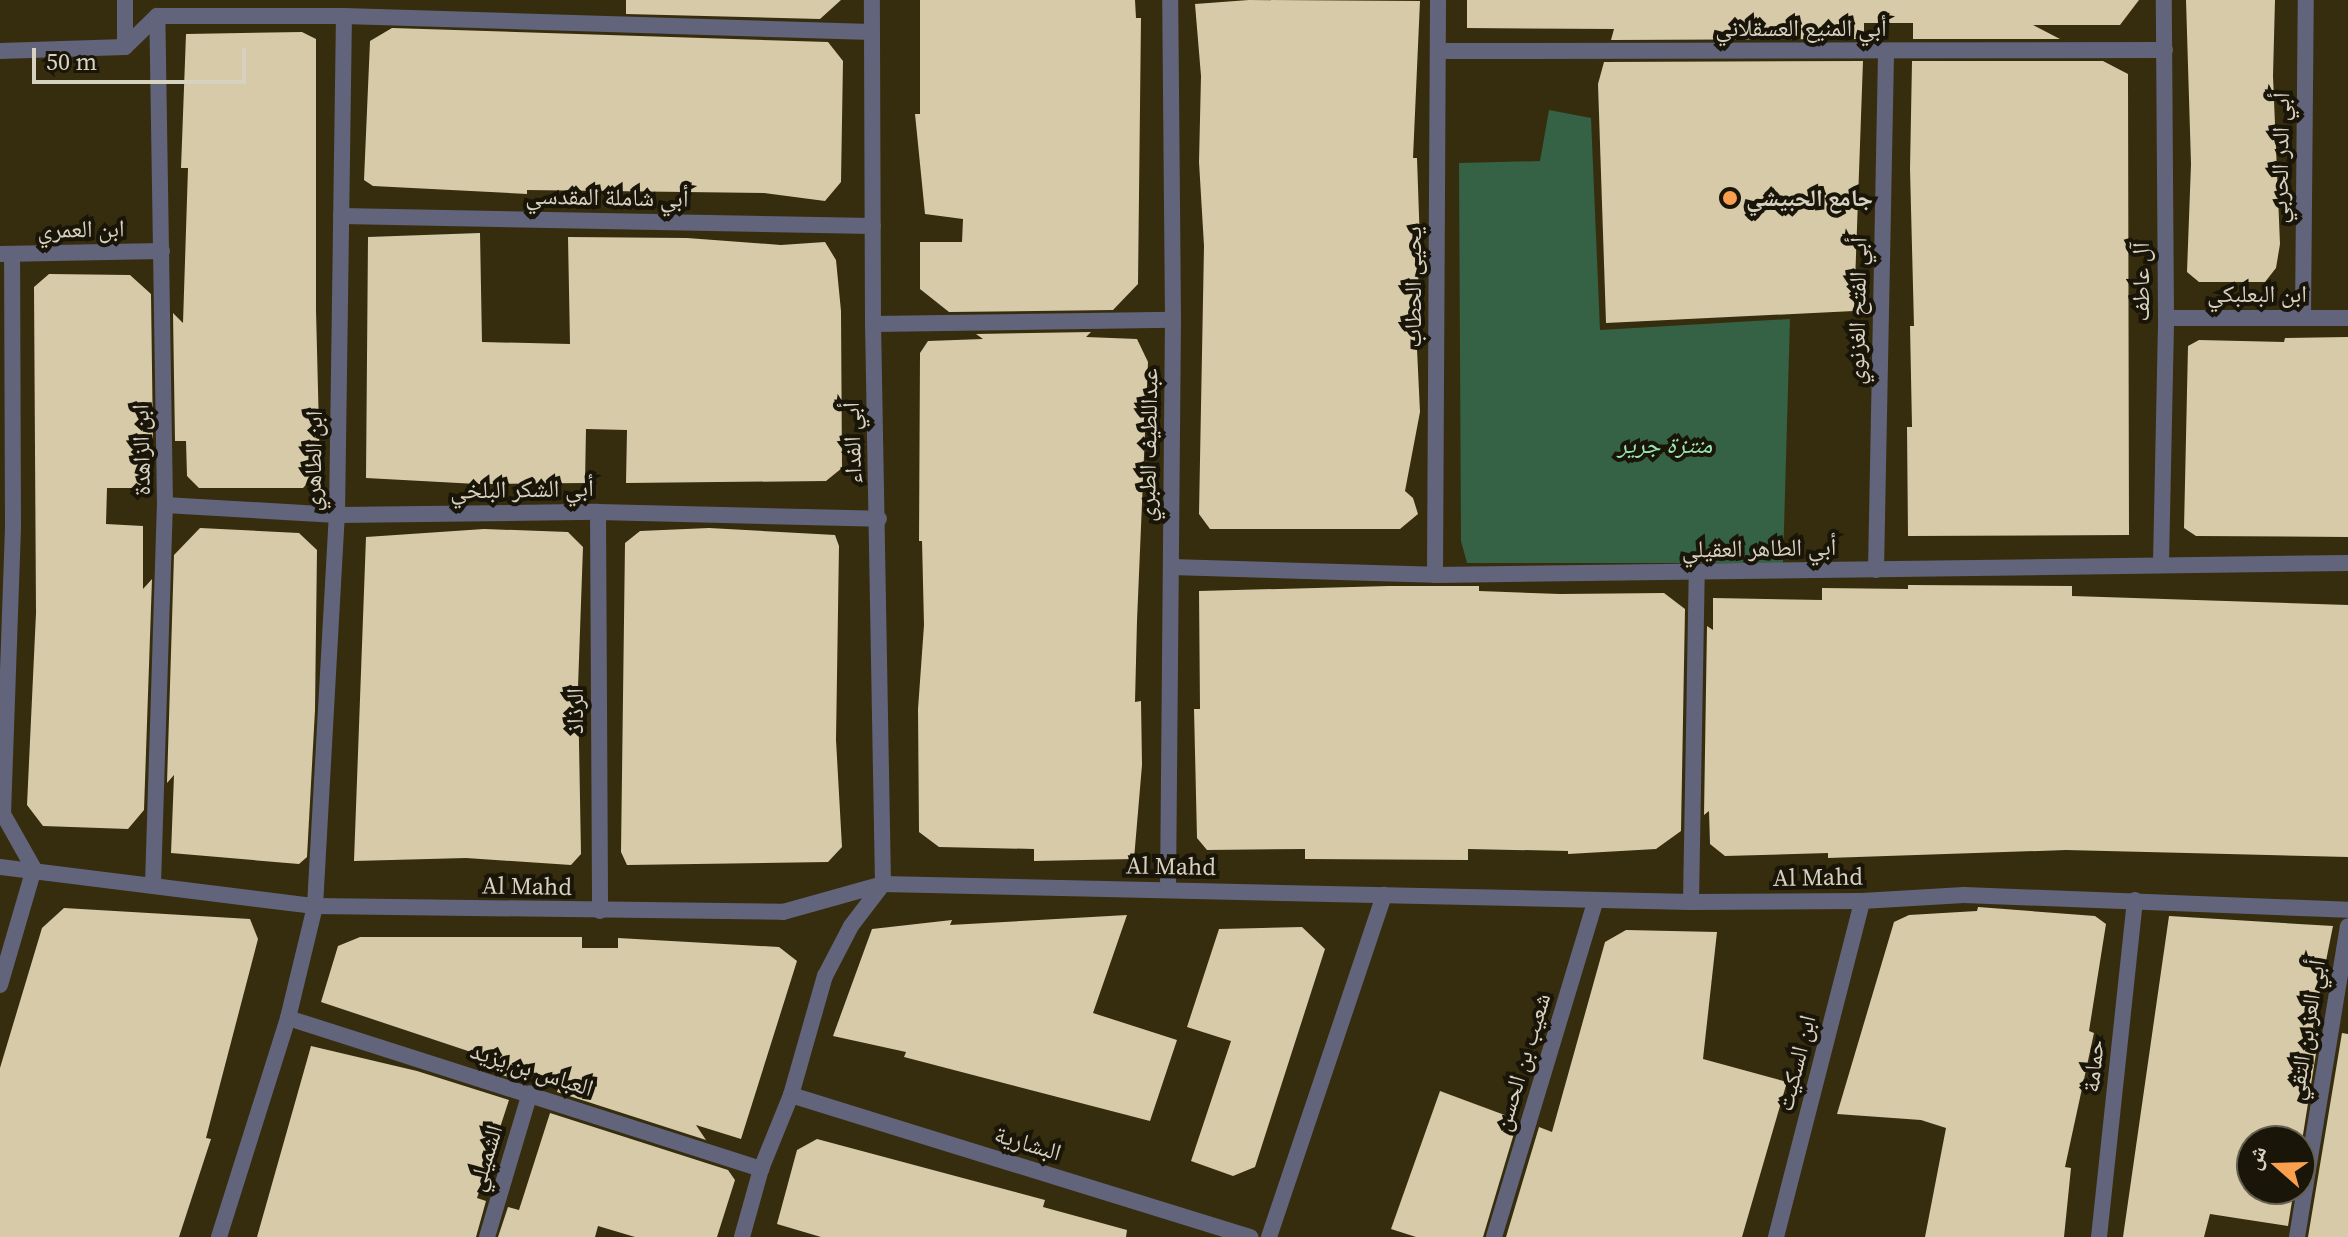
<!DOCTYPE html>
<html>
<head>
<meta charset="utf-8">
<style>
  body { margin:0 }
  #map { position:relative; width:2348px; height:1237px; overflow:hidden; background:#362d0e; font-family:"Source Serif 4","Noto Naskh Arabic",serif }
  div>[style] { position:absolute }
  .green>* { inset:0; background:#356144 }
  .building>* { inset:0; background:#d6caa8 }
  .street>* { height:16px; margin:-8px; padding:0 8px; transform-origin:8px; border-radius:8px; background:#62647b }
  .dots>* { width:22px; height:22px; translate:-50% -50%; box-sizing:border-box; border:4px solid #1a1509; border-radius:50% }
  span { translate:-50% -50%; white-space:nowrap; text-align:center; line-height:1.15; -webkit-text-stroke:8px #1a1509; paint-order:stroke }
  .street-label { font-size:24px; color:#d7d1c0 }
  .poi-label { font-size:24px; color:#d7d1c0; font-weight:700 }
  .left { translate:0 -50%; text-align:left }
  .park-label { font-size:24px; color:#97e7b1; font-style:italic }
  .north { position:absolute; left:2236px; top:1125px; width:80px; height:80px; box-sizing:border-box; background:#1a1509; border:2px solid #666052; border-radius:50%; rotate:290deg; font-size:22px; font-weight:700; line-height:32px; text-align:center; color:#d7d1c0 }
  .north::after { content:''; display:block; margin:auto; width:28px; height:36px; background:#f99f4d; clip-path:polygon(50% 0,100% 100%,50% 72%,0 100%) }
  .scale { position:absolute; left:32px; top:48px; width:214px; height:36px; box-sizing:border-box; border:4px solid #d7d1c0; border-top:0; padding-left:10px; font-size:24px; line-height:28px; white-space:nowrap; color:#d7d1c0; -webkit-text-stroke:6px #1a1509; paint-order:stroke }
</style>
</head>
<body>
<div id="map">
  <div class="green">
    <i style="clip-path:polygon(1549px 110px,1591px 118px,1600px 330px,1790px 319px,1783px 563px,1467px 563px,1461px 541px,1459px 163px,1540px 161px)"></i>
  </div>
  <div class="building">
    <i style="clip-path:polygon(626px 0,841px 0,820px 19px,626px 14px)"></i>
    <i style="clip-path:polygon(920px 0,1135px 0,1136px 18px,1141px 18px,1138px 284px,1113px 310px,949px 312px,920px 289px,920px 242px,962px 242px,963px 219px,925px 214px,915px 114px,920px 114px)"></i>
    <i style="clip-path:polygon(1249px 0,1420px 1px,1413px 158px,1417px 158px,1420px 244px,1416px 328px,1420px 412px,1405px 491px,1413px 498px,1418px 514px,1400px 529px,1210px 529px,1199px 514px,1204px 246px,1199px 162px,1201px 76px,1195px 4px)"></i>
    <i style="clip-path:polygon(1467px 0,2139px 0,2120px 25px,2033px 25px,2060px 39px,1913px 39px,1913px 23px,1864px 23px,1864px 39px,1611px 40px,1614px 29px,1467px 28px)"></i>
    <i style="clip-path:polygon(2186px 0,2275px 0,2273px 76px,2280px 244px,2276px 268px,2265px 282px,2199px 282px,2187px 272px,2191px 164px)"></i>
    <i style="clip-path:polygon(392px 28px,828px 42px,843px 61px,841px 182px,825px 201px,764px 193px,527px 190px,527px 194px,373px 186px,364px 180px,370px 41px)"></i>
    <i style="clip-path:polygon(302px 32px,316px 39px,316px 310px,320px 469px,303px 488px,199px 488px,187px 476px,186px 441px,175px 441px,173px 313px,183px 323px,188px 168px,181px 168px,186px 34px)"></i>
    <i style="clip-path:polygon(1863px 61px,1854px 311px,1606px 323px,1598px 84px,1604px 62px)"></i>
    <i style="clip-path:polygon(1912px 61px,2103px 61px,2128px 74px,2129px 535px,1908px 536px,1907px 427px,1912px 427px,1910px 326px,1914px 326px,1910px 169px)"></i>
    <i style="clip-path:polygon(480px 233px,482px 342px,570px 344px,568px 237px,687px 238px,781px 245px,825px 242px,836px 260px,841px 311px,842px 468px,826px 481px,626px 483px,627px 430px,586px 429px,585px 483px,477px 484px,366px 478px,368px 237px)"></i>
    <i style="clip-path:polygon(49px 274px,130px 275px,151px 294px,153px 442px,144px 442px,144px 488px,107px 488px,106px 524px,143px 526px,143px 589px,152px 579px,144px 810px,128px 829px,43px 826px,27px 805px,36px 613px,34px 287px)"></i>
    <i style="clip-path:polygon(1091px 332px,1086px 337px,1137px 339px,1148px 362px,1137px 621px,1135px 702px,1141px 701px,1142px 765px,1134px 859px,1034px 861px,1034px 849px,939px 847px,919px 832px,918px 709px,924px 625px,922px 541px,919px 541px,920px 353px,928px 341px,983px 339px,976px 334px)"></i>
    <i style="clip-path:polygon(2348px 337px,2348px 537px,2196px 536px,2184px 528px,2188px 346px,2199px 340px,2284px 342px,2285px 338px)"></i>
    <i style="clip-path:polygon(200px 528px,299px 533px,317px 550px,315px 710px,307px 857px,299px 864px,171px 853px,174px 775px,167px 783px,174px 555px)"></i>
    <i style="clip-path:polygon(709px 528px,835px 535px,839px 546px,836px 740px,842px 847px,828px 862px,627px 865px,621px 852px,625px 543px,640px 531px)"></i>
    <i style="clip-path:polygon(484px 529px,568px 532px,583px 547px,578px 687px,581px 854px,571px 865px,466px 858px,354px 861px,366px 537px)"></i>
    <i style="clip-path:polygon(1908px 585px,2072px 586px,2072px 596px,2348px 605px,2348px 857px,2066px 850px,1828px 858px,1828px 853px,1725px 856px,1710px 844px,1709px 811px,1704px 815px,1707px 626px,1713px 630px,1713px 598px,1822px 600px,1822px 588px,1908px 589px)"></i>
    <i style="clip-path:polygon(1389px 586px,1479px 586px,1479px 591px,1560px 594px,1664px 593px,1685px 609px,1681px 831px,1656px 849px,1568px 854px,1568px 851px,1468px 849px,1468px 860px,1305px 859px,1305px 849px,1207px 850px,1197px 838px,1194px 709px,1200px 709px,1199px 591px)"></i>
    <i style="clip-path:polygon(1978px 907px,2095px 916px,2106px 924px,2089px 1031px,2094px 1033px,2065px 1167px,2071px 1168px,2064px 1237px,1925px 1237px,1946px 1128px,1921px 1120px,1837px 1114px,1894px 922px,1909px 915px,1977px 911px)"></i>
    <i style="clip-path:polygon(64px 908px,250px 919px,258px 939px,206px 1138px,211px 1139px,179px 1237px,0 1237px,0 1068px,42px 928px)"></i>
    <i style="clip-path:polygon(1127px 915px,1093px 1013px,1177px 1040px,1150px 1121px,904px 1057px,906px 1052px,833px 1036px,872px 929px,952px 920px,950px 925px)"></i>
    <i style="clip-path:polygon(2169px 916px,2333px 926px,2313px 1026px,2320px 1028px,2302px 1141px,2252px 1141px,2252px 1189px,2294px 1189px,2288px 1226px,2210px 1214px,2204px 1237px,2123px 1237px)"></i>
    <i style="clip-path:polygon(1302px 927px,1325px 949px,1255px 1167px,1233px 1176px,1191px 1161px,1231px 1041px,1187px 1027px,1219px 929px)"></i>
    <i style="clip-path:polygon(1626px 930px,1717px 932px,1703px 1059px,1787px 1082px,1742px 1237px,1506px 1237px,1539px 1127px,1552px 1132px,1605px 942px)"></i>
    <i style="clip-path:polygon(360px 937px,582px 937px,582px 948px,618px 948px,618px 938px,779px 947px,797px 961px,741px 1139px,696px 1125px,706px 1140px,557px 1092px,561px 1081px,519px 1068px,515px 1079px,480px 1068px,483px 1056px,321px 1002px,338px 946px)"></i>
    <i style="clip-path:polygon(2342px 1033px,2348px 1034px,2348px 1237px,2308px 1237px)"></i>
    <i style="clip-path:polygon(311px 1046px,417px 1071px,509px 1100px,477px 1198px,486px 1201px,476px 1237px,257px 1237px)"></i>
    <i style="clip-path:polygon(1440px 1091px,1518px 1120px,1483px 1237px,1416px 1237px,1391px 1229px)"></i>
    <i style="clip-path:polygon(550px 1113px,728px 1170px,735px 1180px,717px 1237px,635px 1237px,598px 1226px,595px 1237px,498px 1237px,508px 1207px,519px 1210px)"></i>
    <i style="clip-path:polygon(817px 1139px,1045px 1200px,1043px 1207px,1127px 1230px,1126px 1237px,821px 1237px,777px 1224px,797px 1150px)"></i>
  </div>
  <div class="street">
    <i style="left:125px;top:47px;width:47px;rotate:-90deg"></i>
    <i style="left:0;top:51px;width:125px;rotate:-1.8deg"></i>
    <i style="left:125px;top:47px;width:45px;rotate:-44.1deg"></i>
    <i style="left:157px;top:16px;width:187px"></i>
    <i style="left:344px;top:16px;width:528px;rotate:1.74deg"></i>
    <i style="left:1438px;top:51px;width:727px;rotate:-0.08deg"></i>
    <i style="left:341px;top:216px;width:532px;rotate:1.08deg"></i>
    <i style="left:0;top:254px;width:162px;rotate:-1.1deg"></i>
    <i style="left:2303px;top:317px;width:317px;rotate:-89.5deg"></i>
    <i style="left:2166px;top:318px;width:182px"></i>
    <i style="left:873px;top:324px;width:300px;rotate:-0.8deg"></i>
    <i style="left:165px;top:505px;width:172px;rotate:3.3deg"></i>
    <i style="left:337px;top:515px;width:261px;rotate:-0.7deg"></i>
    <i style="left:598px;top:512px;width:281px;rotate:1.4deg"></i>
    <i style="left:598px;top:512px;width:399px;rotate:89.7deg"></i>
    <i style="left:2161px;top:563px;width:245px;rotate:-88.8deg"></i>
    <i style="left:2166px;top:318px;width:318px;rotate:-90.4deg"></i>
    <i style="left:1171px;top:567px;width:264px;rotate:1.7deg"></i>
    <i style="left:1435px;top:575px;width:913px;rotate:-0.75deg"></i>
    <i style="left:1876px;top:570px;width:518px;rotate:-88.89deg"></i>
    <i style="left:1435px;top:575px;width:575px;rotate:-89.7deg"></i>
    <i style="left:0;top:867px;width:317px;rotate:7.1deg"></i>
    <i style="left:315px;top:906px;width:468px;rotate:0.7deg"></i>
    <i style="left:783px;top:912px;width:104px;rotate:-15.6deg"></i>
    <i style="left:883px;top:884px;width:808px;rotate:1.28deg"></i>
    <i style="left:1691px;top:902px;width:171px;rotate:-0.3deg"></i>
    <i style="left:1862px;top:901px;width:102px;rotate:-3.4deg"></i>
    <i style="left:1964px;top:895px;width:384px;rotate:2.2deg"></i>
    <i style="left:153px;top:884px;width:379px;rotate:-88.2deg"></i>
    <i style="left:165px;top:505px;width:489px;rotate:-90.9deg"></i>
    <i style="left:1168px;top:890px;width:570px;rotate:-89.5deg"></i>
    <i style="left:1173px;top:320px;width:320px;rotate:-90.5deg"></i>
    <i style="left:1691px;top:902px;width:329px;rotate:-89deg"></i>
    <i style="left:0;top:985px;width:121px;rotate:-73.7deg"></i>
    <i style="left:34px;top:869px;width:63px;rotate:-119.4deg"></i>
    <i style="left:3px;top:814px;width:289px;rotate:-88deg"></i>
    <i style="left:13px;top:525px;width:271px;rotate:-90.2deg"></i>
    <i style="left:288px;top:1018px;width:497px;rotate:17.7deg"></i>
    <i style="left:791px;top:1095px;width:481px;rotate:17.2deg"></i>
    <i style="left:219px;top:1237px;width:230px;rotate:-72.5deg"></i>
    <i style="left:288px;top:1018px;width:115px;rotate:-76.4deg"></i>
    <i style="left:315px;top:906px;width:392px;rotate:-86.8deg"></i>
    <i style="left:337px;top:515px;width:499px;rotate:-89.2deg"></i>
    <i style="left:487px;top:1237px;width:150px;rotate:-73.4deg"></i>
    <i style="left:742px;top:1237px;width:71px;rotate:-74.4deg"></i>
    <i style="left:761px;top:1169px;width:80px;rotate:-67.9deg"></i>
    <i style="left:791px;top:1095px;width:124px;rotate:-74.1deg"></i>
    <i style="left:825px;top:976px;width:56px;rotate:-62.5deg"></i>
    <i style="left:851px;top:926px;width:53px;rotate:-52.7deg"></i>
    <i style="left:883px;top:884px;width:560px;rotate:-91.02deg"></i>
    <i style="left:873px;top:324px;width:324px;rotate:-90.2deg"></i>
    <i style="left:1269px;top:1237px;width:361px;rotate:-71.4deg"></i>
    <i style="left:1494px;top:1237px;width:352px;rotate:-73.2deg"></i>
    <i style="left:1776px;top:1237px;width:347px;rotate:-75.6deg"></i>
    <i style="left:2099px;top:1237px;width:339px;rotate:-83.9deg"></i>
    <i style="left:2297px;top:1237px;width:315px;rotate:-80.7deg"></i>
  </div>
  <div class="dots">
    <i style="left:1730px;top:198px;background:#f99f4d"></i>
  </div>
  <div class="street-label">
    <span style="left:1801px;top:28px">أبي المنيع العسقلاني</span>
    <span style="left:2280px;top:158px;rotate:-89deg">أبي الدر الحربي</span>
    <span style="left:607px;top:197px;rotate:1deg">أبي شاملة المقدسي</span>
    <span style="left:81px;top:229px;rotate:-1deg">ابن العمري</span>
    <span style="left:2141px;top:282px;rotate:-90deg">آل عاطف</span>
    <span style="left:1413px;top:287px;rotate:-90deg">يحيى الحطاب</span>
    <span style="left:2257px;top:294px">ابن البعلبكي</span>
    <span style="left:1857px;top:311px;rotate:-89deg">أبي الفتح الغزنوي</span>
    <span style="left:852px;top:443px;rotate:-92deg">أبي الفداء</span>
    <span style="left:1148px;top:445px;rotate:-89deg">عبداللطيف الطبري</span>
    <span style="left:141px;top:450px;rotate:-91deg">ابن الزاهدة</span>
    <span style="left:313px;top:461px;rotate:-89deg">ابن الطاهري</span>
    <span style="left:522px;top:489px;rotate:-1deg">أبي الشكر البلخي</span>
    <span style="left:1759px;top:548px;rotate:-1deg">أبي الطاهر العقيلي</span>
    <span style="left:575px;top:711px;rotate:-90deg">الرذاذ</span>
    <span style="left:1171px;top:866px;rotate:1deg">Al Mahd</span>
    <span style="left:1818px;top:877px;rotate:-1deg">Al Mahd</span>
    <span style="left:527px;top:886px;rotate:1deg">Al Mahd</span>
    <span style="left:2306px;top:1030px;rotate:-81deg">أبي العز بن التقي</span>
    <span style="left:1522px;top:1062px;rotate:-73deg">شعيب بن الحسن</span>
    <span style="left:1796px;top:1063px;rotate:-76deg">ابن السكيت</span>
    <span style="left:2093px;top:1066px;rotate:-84deg">حمامة</span>
    <span style="left:532px;top:1069px;rotate:18deg">العباس بن يزيد</span>
    <span style="left:1028px;top:1143px;rotate:17deg">البشارية</span>
    <span style="left:485px;top:1158px;rotate:-73deg">الشميلي</span>
  </div>
  <div class="poi-label">
    <span class="left" style="left:1746px;top:198px">جامع الحبيشي</span>
  </div>
  <div class="park-label">
    <span style="left:1665px;top:445px">منتزة جرير</span>
  </div>
  <div class="north">ش</div>
  <div class="scale">50 m</div>
</div>
</body>
</html>
